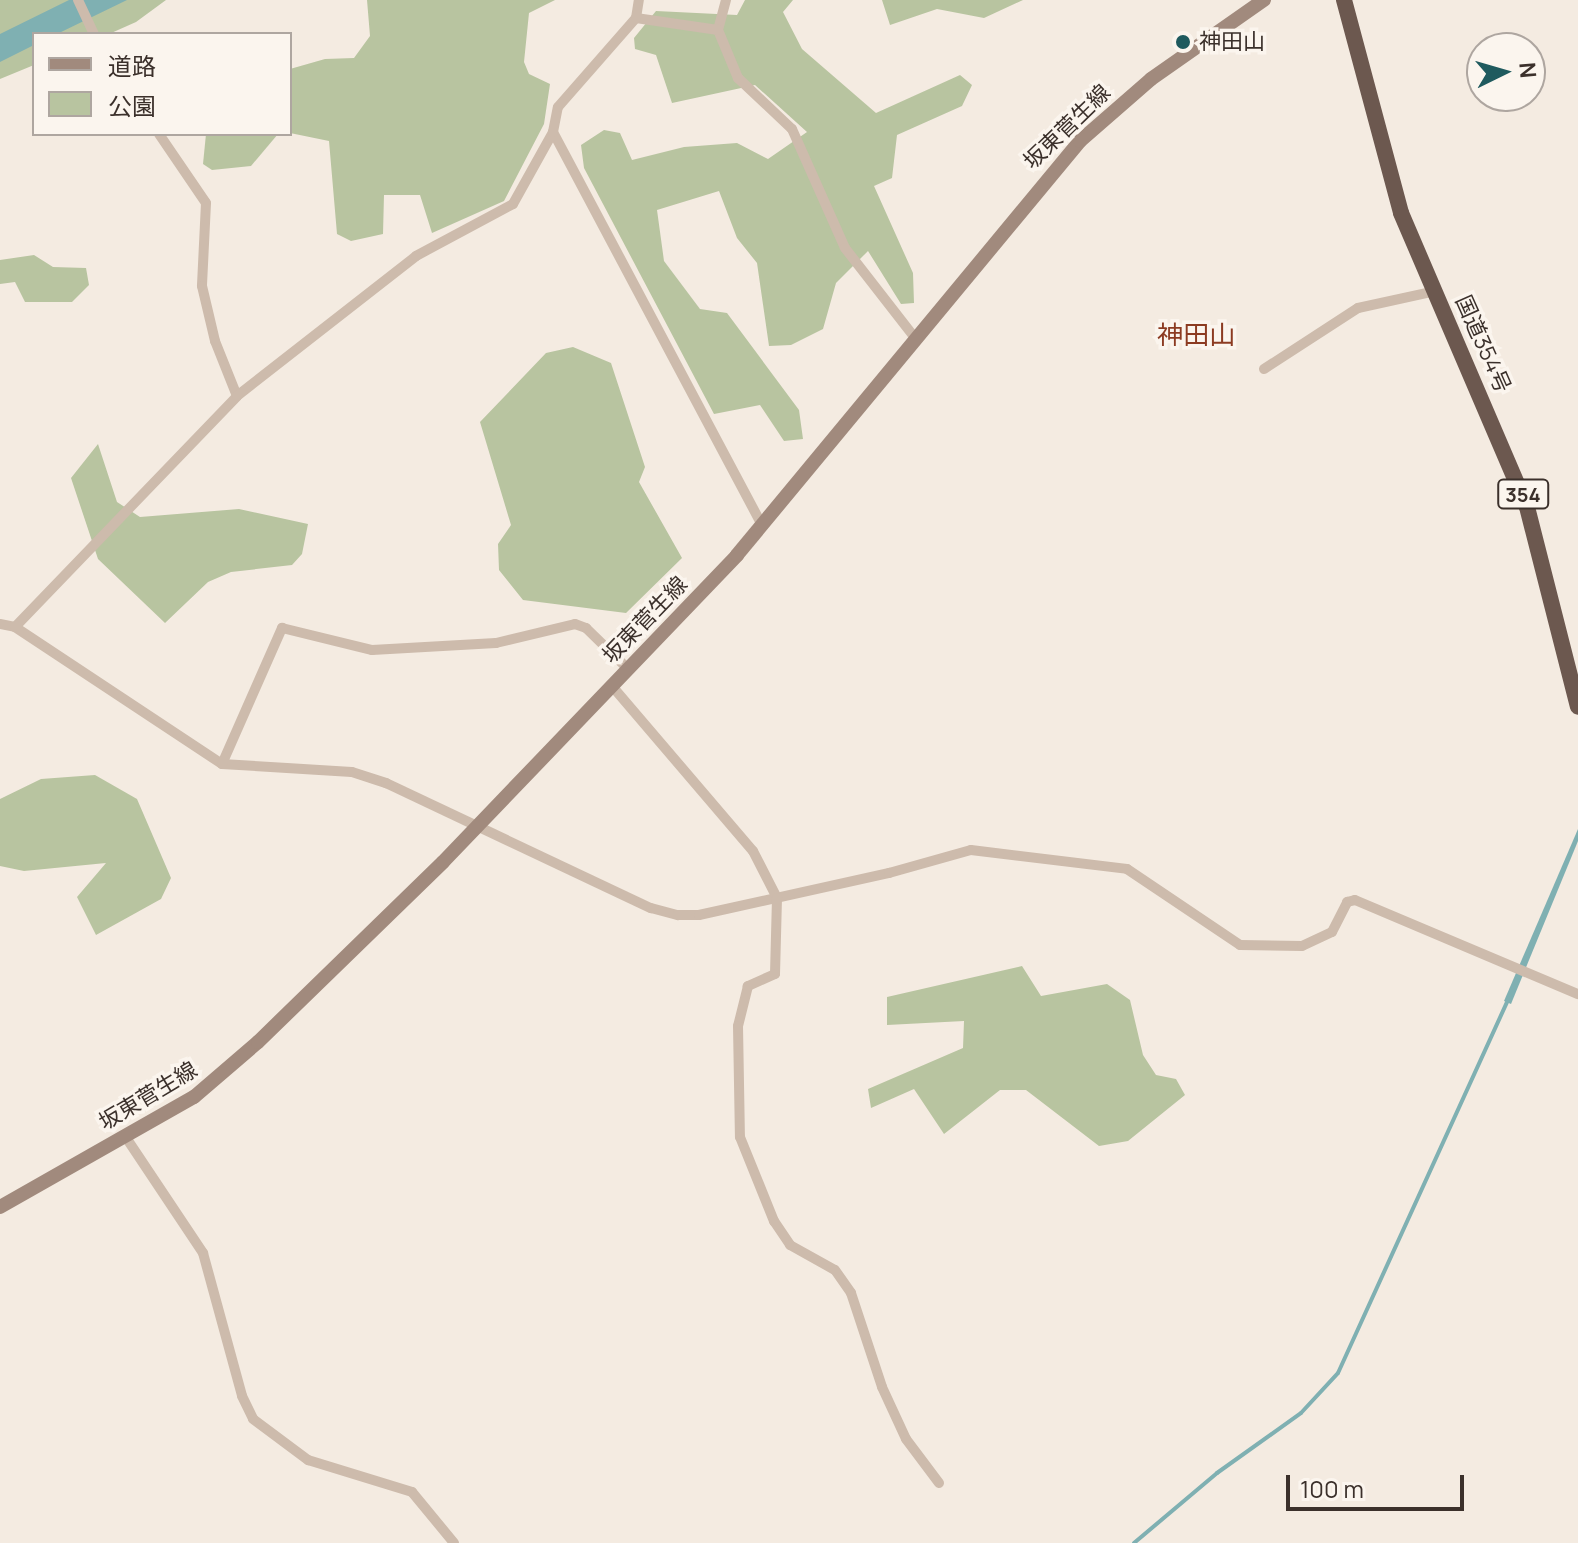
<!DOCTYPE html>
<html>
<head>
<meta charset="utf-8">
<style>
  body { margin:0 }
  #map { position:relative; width:1578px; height:1543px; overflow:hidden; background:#f4ebe1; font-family:Manrope,"Noto Sans JP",sans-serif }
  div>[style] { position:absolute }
  .green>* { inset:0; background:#b8c4a0 }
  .water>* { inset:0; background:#7fb0b2 }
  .stream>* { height:4px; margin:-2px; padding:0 2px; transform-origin:2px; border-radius:2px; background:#7fb0b2 }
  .minor>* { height:10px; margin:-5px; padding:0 5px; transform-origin:5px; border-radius:5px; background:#cdbbac }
  .secondary>* { height:14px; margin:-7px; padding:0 7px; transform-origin:7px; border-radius:7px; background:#a18a7d }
  .trunk>* { height:16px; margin:-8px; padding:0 8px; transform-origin:8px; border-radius:8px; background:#6c584f }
  .dots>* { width:22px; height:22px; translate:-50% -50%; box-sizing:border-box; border:4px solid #fbf5ee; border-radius:50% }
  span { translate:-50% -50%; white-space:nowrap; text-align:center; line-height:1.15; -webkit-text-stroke:7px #fbf5ee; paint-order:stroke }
  .shield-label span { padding:2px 6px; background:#fbf5ee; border:2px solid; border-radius:6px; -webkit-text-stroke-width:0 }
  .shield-label { font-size:20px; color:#3b302b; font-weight:700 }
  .poi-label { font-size:22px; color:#3b302b }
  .left { translate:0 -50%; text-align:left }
  .street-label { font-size:22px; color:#3b302b }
  .quarter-label { font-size:26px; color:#8c3b22 }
  .legend { position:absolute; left:32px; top:32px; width:260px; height:104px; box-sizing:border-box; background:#fbf5ee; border:2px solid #aea6a0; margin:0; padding:10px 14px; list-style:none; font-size:24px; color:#3b302b }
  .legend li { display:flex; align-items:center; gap:16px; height:40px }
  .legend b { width:40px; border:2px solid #aea6a0 }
  .north { position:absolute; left:1466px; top:32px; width:80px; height:80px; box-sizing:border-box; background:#fbf5ee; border:2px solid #aea6a0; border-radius:50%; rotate:85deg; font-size:22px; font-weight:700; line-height:32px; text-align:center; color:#3b302b }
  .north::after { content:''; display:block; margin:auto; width:28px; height:36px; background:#1f5a5e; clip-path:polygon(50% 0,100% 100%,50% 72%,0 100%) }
  .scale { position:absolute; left:1286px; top:1475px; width:178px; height:36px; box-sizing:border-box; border:4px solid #3b302b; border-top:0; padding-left:10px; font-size:24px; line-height:28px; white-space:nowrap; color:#3b302b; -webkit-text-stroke:6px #fbf5ee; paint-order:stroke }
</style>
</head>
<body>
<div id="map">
  <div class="green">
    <i style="clip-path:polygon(0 0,166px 0,136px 22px,109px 34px,34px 34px,34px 65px,0 79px)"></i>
    <i style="clip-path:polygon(367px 0,555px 0,529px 13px,524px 62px,529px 74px,550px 84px,544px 124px,504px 201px,432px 233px,420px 195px,384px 195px,383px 234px,351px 241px,337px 234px,329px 141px,290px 133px,290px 69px,325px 59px,354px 58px,370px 36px)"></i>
    <i style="clip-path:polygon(745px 0,793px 0,783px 12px,802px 49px,876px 113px,960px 75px,972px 85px,962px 106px,897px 135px,892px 178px,874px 186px,913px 273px,914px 303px,901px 304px,868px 251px,836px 283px,823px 329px,791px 345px,769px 346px,757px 263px,737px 238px,719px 191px,657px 210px,664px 261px,700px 309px,727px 313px,799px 410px,803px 439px,784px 441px,760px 405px,714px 414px,584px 168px,581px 145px,604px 130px,620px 133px,632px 160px,684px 147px,737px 143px,768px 159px,807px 132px,755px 85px,672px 103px,656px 55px,635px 49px,634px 38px,656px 11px,737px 15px)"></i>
    <i style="clip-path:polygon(882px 0,1023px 0,984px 18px,937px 9px,890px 25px)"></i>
    <i style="clip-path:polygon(206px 134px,278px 134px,251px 166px,212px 170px,203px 164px)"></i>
    <i style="clip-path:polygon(34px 255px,53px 267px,86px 268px,89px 285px,72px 302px,25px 302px,15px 282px,0 284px,0 260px)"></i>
    <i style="clip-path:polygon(573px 347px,611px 363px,645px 467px,639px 482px,682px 558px,626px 613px,523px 600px,499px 570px,498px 544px,511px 525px,480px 422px,546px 353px)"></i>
    <i style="clip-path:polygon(98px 444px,117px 502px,140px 517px,239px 509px,308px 524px,302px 554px,292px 565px,231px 572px,208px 582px,165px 623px,98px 559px,71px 478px)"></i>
    <i style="clip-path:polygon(95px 775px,137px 799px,171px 878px,161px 899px,96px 935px,77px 897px,106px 863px,24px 871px,0 866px,0 799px,41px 779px)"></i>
    <i style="clip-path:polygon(1022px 966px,1041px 996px,1107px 984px,1130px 1000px,1143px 1055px,1156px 1075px,1176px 1079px,1185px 1095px,1128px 1141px,1099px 1146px,1026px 1090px,1000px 1090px,944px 1134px,914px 1089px,871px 1108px,868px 1089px,963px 1048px,964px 1021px,887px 1025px,887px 997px)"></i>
  </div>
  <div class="water">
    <i style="clip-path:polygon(69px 0,127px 0,57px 34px,34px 34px,34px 45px,0 62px,0 34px)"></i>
    <i style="clip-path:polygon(1578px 829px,1578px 841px,1511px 1004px,1504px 1001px)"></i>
  </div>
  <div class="stream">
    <i style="left:1134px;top:1543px;width:109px;rotate:-40.1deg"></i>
    <i style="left:1217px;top:1473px;width:103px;rotate:-35.5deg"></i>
    <i style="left:1301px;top:1413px;width:54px;rotate:-47.2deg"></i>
    <i style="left:1338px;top:1373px;width:410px;rotate:-65.5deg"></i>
  </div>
  <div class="minor">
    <i style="left:78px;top:0;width:38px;rotate:65deg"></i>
    <i style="left:726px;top:0;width:31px;rotate:105deg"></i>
    <i style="left:718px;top:30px;width:52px;rotate:67.4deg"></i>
    <i style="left:738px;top:78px;width:74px;rotate:43.4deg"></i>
    <i style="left:792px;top:129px;width:130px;rotate:66deg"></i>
    <i style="left:845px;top:248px;width:114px;rotate:52.1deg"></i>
    <i style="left:636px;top:18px;width:83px;rotate:8.3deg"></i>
    <i style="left:553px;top:132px;width:444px;rotate:62deg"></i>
    <i style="left:159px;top:134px;width:83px;rotate:55.7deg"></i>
    <i style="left:206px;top:203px;width:83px;rotate:92.8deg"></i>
    <i style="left:202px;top:286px;width:57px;rotate:76.7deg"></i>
    <i style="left:215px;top:341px;width:59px;rotate:68.2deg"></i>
    <i style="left:1264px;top:369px;width:112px;rotate:-33deg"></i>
    <i style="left:1358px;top:308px;width:79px;rotate:-12.4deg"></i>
    <i style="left:0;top:624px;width:15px;rotate:11deg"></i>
    <i style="left:15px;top:627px;width:248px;rotate:33.5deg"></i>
    <i style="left:222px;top:764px;width:130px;rotate:3.5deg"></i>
    <i style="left:352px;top:772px;width:36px;rotate:18deg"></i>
    <i style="left:386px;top:783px;width:293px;rotate:25.3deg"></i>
    <i style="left:651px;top:908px;width:28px;rotate:15deg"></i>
    <i style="left:678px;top:915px;width:21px"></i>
    <i style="left:699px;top:915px;width:195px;rotate:-12.5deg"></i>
    <i style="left:889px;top:873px;width:85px;rotate:-15.7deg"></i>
    <i style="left:971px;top:850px;width:157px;rotate:6.9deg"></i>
    <i style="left:1127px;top:869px;width:136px;rotate:33.9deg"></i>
    <i style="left:1240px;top:945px;width:62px;rotate:0.9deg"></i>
    <i style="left:1302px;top:946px;width:33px;rotate:-25deg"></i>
    <i style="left:1332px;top:932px;width:34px;rotate:-63deg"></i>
    <i style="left:1347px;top:902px;width:8px;rotate:-14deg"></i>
    <i style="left:1355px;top:900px;width:242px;rotate:22.9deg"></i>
    <i style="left:15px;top:627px;width:320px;rotate:-46.1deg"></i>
    <i style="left:237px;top:396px;width:227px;rotate:-38deg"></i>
    <i style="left:416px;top:256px;width:110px;rotate:-28.2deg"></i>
    <i style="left:513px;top:204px;width:82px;rotate:-60.9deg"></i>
    <i style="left:553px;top:132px;width:25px;rotate:-79deg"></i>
    <i style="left:558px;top:107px;width:118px;rotate:-48.8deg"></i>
    <i style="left:636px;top:18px;width:18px;rotate:-81deg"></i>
    <i style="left:612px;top:686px;width:217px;rotate:49.5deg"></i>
    <i style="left:753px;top:851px;width:53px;rotate:62.9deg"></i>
    <i style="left:777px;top:898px;width:76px;rotate:91.5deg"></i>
    <i style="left:775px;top:974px;width:30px;rotate:156deg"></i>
    <i style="left:748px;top:986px;width:41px;rotate:104deg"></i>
    <i style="left:738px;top:1026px;width:111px;rotate:89deg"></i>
    <i style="left:740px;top:1137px;width:91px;rotate:68deg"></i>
    <i style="left:774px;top:1221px;width:29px;rotate:56deg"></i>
    <i style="left:790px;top:1245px;width:51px;rotate:29.1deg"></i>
    <i style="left:835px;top:1270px;width:28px;rotate:55deg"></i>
    <i style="left:851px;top:1293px;width:99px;rotate:71.7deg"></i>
    <i style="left:882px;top:1387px;width:57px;rotate:65.2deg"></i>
    <i style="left:906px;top:1439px;width:55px;rotate:53.1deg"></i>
    <i style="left:222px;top:764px;width:149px;rotate:-66.2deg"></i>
    <i style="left:282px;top:628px;width:93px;rotate:13.7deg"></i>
    <i style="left:372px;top:650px;width:124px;rotate:-3.2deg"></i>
    <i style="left:496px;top:643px;width:81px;rotate:-13.5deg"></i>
    <i style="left:575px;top:624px;width:12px;rotate:20deg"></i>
    <i style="left:586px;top:628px;width:60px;rotate:44.3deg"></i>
    <i style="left:125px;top:1136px;width:141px;rotate:56.3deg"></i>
    <i style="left:203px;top:1253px;width:148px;rotate:74.7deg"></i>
    <i style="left:242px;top:1396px;width:25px;rotate:64deg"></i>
    <i style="left:253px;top:1419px;width:69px;rotate:36.7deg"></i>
    <i style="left:308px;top:1460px;width:109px;rotate:17.1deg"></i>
    <i style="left:412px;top:1492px;width:66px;rotate:50.5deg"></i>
  </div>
  <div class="secondary">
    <i style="left:0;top:1207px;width:223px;rotate:-29.6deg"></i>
    <i style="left:194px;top:1097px;width:84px;rotate:-40.7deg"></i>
    <i style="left:258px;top:1042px;width:258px;rotate:-44.2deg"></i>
    <i style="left:443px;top:862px;width:425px;rotate:-46.2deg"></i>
    <i style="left:737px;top:555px;width:538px;rotate:-50.36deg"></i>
    <i style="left:1080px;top:141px;width:94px;rotate:-41.1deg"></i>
    <i style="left:1151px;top:79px;width:138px;rotate:-35deg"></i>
  </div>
  <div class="trunk">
    <i style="left:1344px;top:0;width:220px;rotate:75deg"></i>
    <i style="left:1401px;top:213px;width:320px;rotate:66.8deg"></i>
    <i style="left:1527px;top:507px;width:206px;rotate:75.7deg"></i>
  </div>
  <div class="dots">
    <i style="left:1183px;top:42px;background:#1f5a5e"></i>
  </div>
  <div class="shield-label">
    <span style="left:1523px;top:494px">354</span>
  </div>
  <div class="poi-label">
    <span class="left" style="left:1199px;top:42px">神田山</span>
  </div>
  <div class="street-label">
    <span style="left:1067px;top:127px;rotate:-44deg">坂東菅生線</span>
    <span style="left:1483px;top:344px;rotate:66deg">国道354号</span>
    <span style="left:645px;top:620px;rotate:-46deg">坂東菅生線</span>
    <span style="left:148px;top:1096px;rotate:-31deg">坂東菅生線</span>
  </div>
  <div class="quarter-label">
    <span style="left:1196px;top:335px">神田山</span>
  </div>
  <ul class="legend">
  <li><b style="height:10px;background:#a18a7d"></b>道路</li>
  <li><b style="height:22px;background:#b8c4a0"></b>公園</li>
  </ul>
  <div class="north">N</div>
  <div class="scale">100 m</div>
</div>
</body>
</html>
